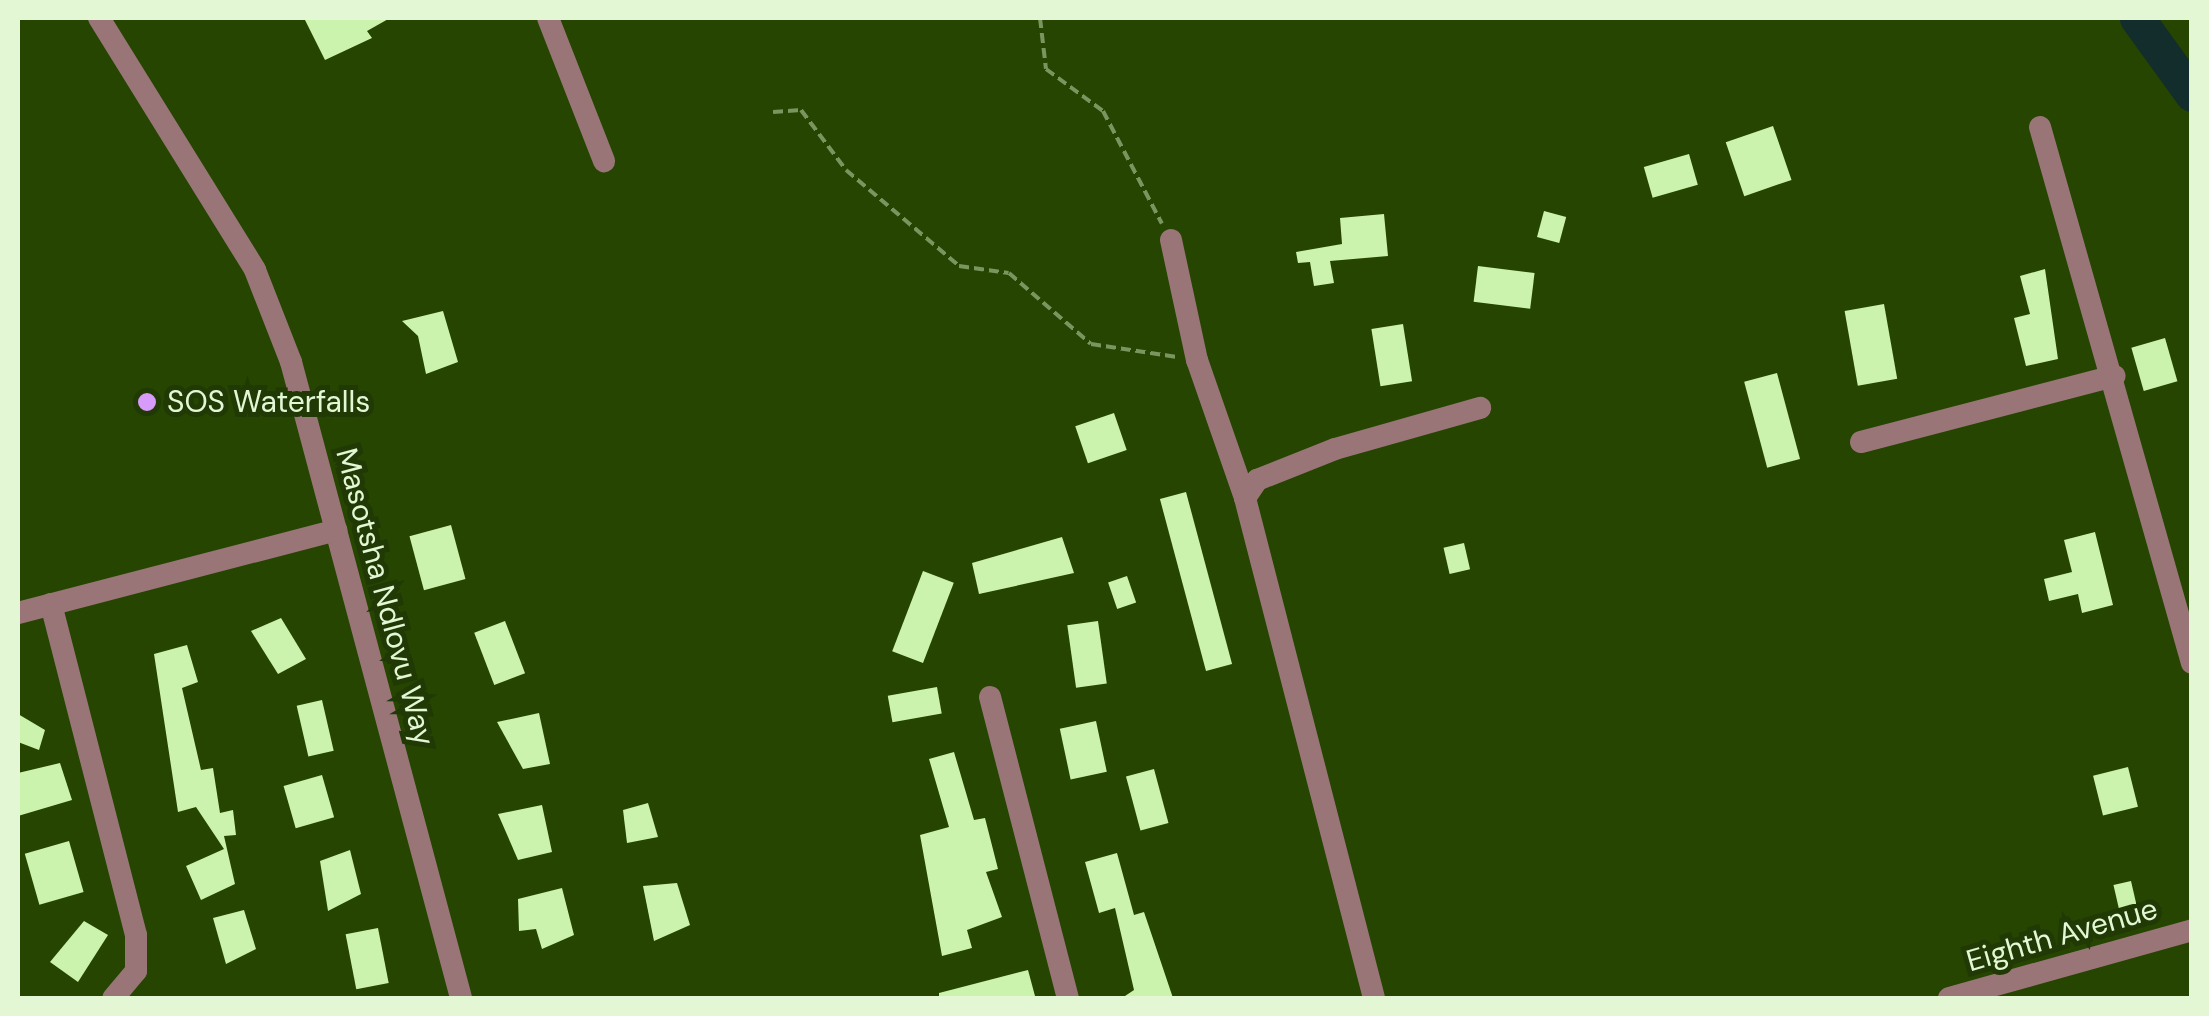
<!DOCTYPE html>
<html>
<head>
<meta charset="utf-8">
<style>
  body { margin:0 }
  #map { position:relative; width:2209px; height:1016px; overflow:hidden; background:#254500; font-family:"DM Sans",sans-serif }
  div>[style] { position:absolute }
  .river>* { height:35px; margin:-17.5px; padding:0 17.5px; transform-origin:17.5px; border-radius:17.5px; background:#132d2c }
  .building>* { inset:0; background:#cbf3ad; transform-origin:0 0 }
  .path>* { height:4px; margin-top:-2px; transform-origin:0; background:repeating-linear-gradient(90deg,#7b9560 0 10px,transparent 0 15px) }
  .minor>* { height:22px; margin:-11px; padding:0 11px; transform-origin:11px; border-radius:11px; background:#997578 }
  .dots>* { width:28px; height:28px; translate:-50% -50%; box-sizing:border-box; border:5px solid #203905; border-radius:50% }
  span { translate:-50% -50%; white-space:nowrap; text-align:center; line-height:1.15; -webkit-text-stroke:10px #203905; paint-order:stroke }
  .poi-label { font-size:30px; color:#e3f7d5 }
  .left { translate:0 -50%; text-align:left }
  .street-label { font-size:30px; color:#e3f7d5 }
  .frame { position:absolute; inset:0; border:20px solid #e3f7d5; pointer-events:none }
</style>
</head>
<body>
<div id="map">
  <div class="river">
    <i style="left:2137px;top:18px;width:94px;rotate:54.1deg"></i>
  </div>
  <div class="building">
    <i style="clip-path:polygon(304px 18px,390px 18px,367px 31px,372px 38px,325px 60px)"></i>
    <i style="left:1773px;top:126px;width:57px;height:50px;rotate:71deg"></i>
    <i style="left:1689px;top:154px;width:32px;height:47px;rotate:74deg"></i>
    <i style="left:1544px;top:211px;width:23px;height:27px;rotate:15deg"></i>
    <i style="clip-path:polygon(1384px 214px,1388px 256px,1330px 261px,1334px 283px,1314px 286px,1310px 262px,1298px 263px,1296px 252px,1342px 244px,1340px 218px)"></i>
    <i style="left:1478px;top:266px;width:57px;height:36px;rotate:7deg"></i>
    <i style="clip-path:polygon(2045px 269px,2058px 359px,2026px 366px,2014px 318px,2030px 314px,2020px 276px)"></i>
    <i style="left:1884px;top:304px;width:76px;height:40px;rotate:80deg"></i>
    <i style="clip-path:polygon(443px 311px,458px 362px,426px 374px,418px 336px,402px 321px)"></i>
    <i style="left:1403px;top:324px;width:58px;height:32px;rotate:81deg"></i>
    <i style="left:2165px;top:338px;width:45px;height:35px;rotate:74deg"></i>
    <i style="left:1777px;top:373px;width:89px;height:34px;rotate:75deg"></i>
    <i style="left:1114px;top:413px;width:39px;height:41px;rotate:71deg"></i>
    <i style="left:1186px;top:492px;width:178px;height:27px;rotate:75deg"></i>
    <i style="left:451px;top:525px;width:56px;height:43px;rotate:75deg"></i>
    <i style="clip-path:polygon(2095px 532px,2113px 605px,2082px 613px,2078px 594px,2049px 601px,2044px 579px,2072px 572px,2064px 540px)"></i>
    <i style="clip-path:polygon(1062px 537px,1074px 573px,979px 594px,972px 563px)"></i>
    <i style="left:1464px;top:543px;width:27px;height:21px;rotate:77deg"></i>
    <i style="left:923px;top:571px;width:33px;height:86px;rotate:21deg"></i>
    <i style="left:1127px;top:576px;width:28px;height:20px;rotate:71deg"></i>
    <i style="clip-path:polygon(281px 618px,306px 659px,278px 674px,251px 631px)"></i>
    <i style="left:505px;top:621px;width:56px;height:33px;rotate:69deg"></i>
    <i style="left:1098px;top:621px;width:63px;height:31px;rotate:82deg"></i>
    <i style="clip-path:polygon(187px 645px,198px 682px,182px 688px,201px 770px,213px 768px,220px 813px,233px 810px,236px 835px,224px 836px,235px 884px,201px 900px,186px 866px,224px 849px,196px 807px,178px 812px,154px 654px)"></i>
    <i style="left:937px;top:687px;width:27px;height:50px;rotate:80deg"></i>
    <i style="left:322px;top:700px;width:52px;height:26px;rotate:77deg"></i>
    <i style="clip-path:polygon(539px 713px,550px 764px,523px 769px,497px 722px)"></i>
    <i style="clip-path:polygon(18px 714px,45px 730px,39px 750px,18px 742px)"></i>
    <i style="left:1096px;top:721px;width:52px;height:37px;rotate:78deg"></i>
    <i style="clip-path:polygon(954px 752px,974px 820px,985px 818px,998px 869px,986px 872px,1002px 917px,967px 930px,972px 948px,942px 956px,920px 835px,949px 827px,929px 759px)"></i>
    <i style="clip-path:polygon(60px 763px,72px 800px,18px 816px,18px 773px)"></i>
    <i style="left:2128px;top:767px;width:41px;height:36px;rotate:76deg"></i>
    <i style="left:1154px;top:769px;width:56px;height:29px;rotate:75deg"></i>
    <i style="left:322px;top:775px;width:44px;height:40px;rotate:74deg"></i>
    <i style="clip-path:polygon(648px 803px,658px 837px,627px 843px,623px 810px)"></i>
    <i style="clip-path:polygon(542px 805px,552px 852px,518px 860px,498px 814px)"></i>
    <i style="left:69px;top:841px;width:53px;height:46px;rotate:74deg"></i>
    <i style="clip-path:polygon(350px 850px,361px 894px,328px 911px,320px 861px)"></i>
    <i style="clip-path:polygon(1117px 853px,1134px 915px,1144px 912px,1173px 998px,1122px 998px,1134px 990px,1115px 908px,1099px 913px,1085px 862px)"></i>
    <i style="left:2131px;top:881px;width:31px;height:18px;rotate:77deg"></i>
    <i style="clip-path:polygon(677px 883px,690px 925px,654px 941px,643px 886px)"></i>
    <i style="clip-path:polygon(562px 888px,574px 935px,542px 949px,536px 929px,519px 931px,518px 899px)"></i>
    <i style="clip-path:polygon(244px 910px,256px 949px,226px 964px,213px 918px)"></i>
    <i style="clip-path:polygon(84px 921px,108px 935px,78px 982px,50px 962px)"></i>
    <i style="left:378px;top:928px;width:56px;height:33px;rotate:79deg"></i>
    <i style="clip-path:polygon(1028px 970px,1035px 996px,939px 998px,939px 993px)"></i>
  </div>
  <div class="path">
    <i style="left:1040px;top:18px;width:51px;rotate:83.3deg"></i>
    <i style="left:1046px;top:69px;width:71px;rotate:36.4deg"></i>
    <i style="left:1103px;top:111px;width:127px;rotate:62.4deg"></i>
    <i style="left:773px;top:112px;width:28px;rotate:-4deg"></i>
    <i style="left:801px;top:110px;width:75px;rotate:53.1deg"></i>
    <i style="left:846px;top:170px;width:148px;rotate:40.3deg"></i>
    <i style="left:959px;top:266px;width:50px;rotate:8deg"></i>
    <i style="left:1009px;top:273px;width:108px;rotate:40.9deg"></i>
    <i style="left:1091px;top:344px;width:87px;rotate:8.6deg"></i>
  </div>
  <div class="minor">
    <i style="left:99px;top:18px;width:296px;rotate:58.2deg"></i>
    <i style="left:255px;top:270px;width:99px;rotate:68.6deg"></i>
    <i style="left:291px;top:362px;width:658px;rotate:75.03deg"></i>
    <i style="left:548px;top:18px;width:154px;rotate:68.6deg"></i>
    <i style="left:2040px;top:127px;width:557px;rotate:74.17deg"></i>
    <i style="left:1171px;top:240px;width:123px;rotate:77.8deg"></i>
    <i style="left:1197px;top:360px;width:146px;rotate:70.8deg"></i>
    <i style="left:1861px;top:442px;width:262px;rotate:-14.6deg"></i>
    <i style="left:51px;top:604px;width:342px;rotate:75.6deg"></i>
    <i style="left:136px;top:935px;width:36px;rotate:90deg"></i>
    <i style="left:136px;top:971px;width:35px;rotate:130deg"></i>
    <i style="left:18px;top:613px;width:329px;rotate:-14.6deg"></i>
    <i style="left:990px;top:697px;width:311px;rotate:75.5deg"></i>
    <i style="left:1374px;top:998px;width:516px;rotate:-104.47deg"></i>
    <i style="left:1245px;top:498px;width:22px;rotate:-56deg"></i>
    <i style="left:1257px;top:480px;width:84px;rotate:-21.7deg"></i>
    <i style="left:1335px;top:449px;width:151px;rotate:-15.8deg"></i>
    <i style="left:1949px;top:998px;width:252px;rotate:-15.6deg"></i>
  </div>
  <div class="dots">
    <i style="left:147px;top:402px;background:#d79bf9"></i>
  </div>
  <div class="poi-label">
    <span class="left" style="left:167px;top:402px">SOS Waterfalls</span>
  </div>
  <div class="street-label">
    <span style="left:385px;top:597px;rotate:75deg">Masotsha Ndlovu Way</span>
    <span style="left:2062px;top:935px;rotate:-16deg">Eighth Avenue</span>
  </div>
  <div class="frame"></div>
</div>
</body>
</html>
